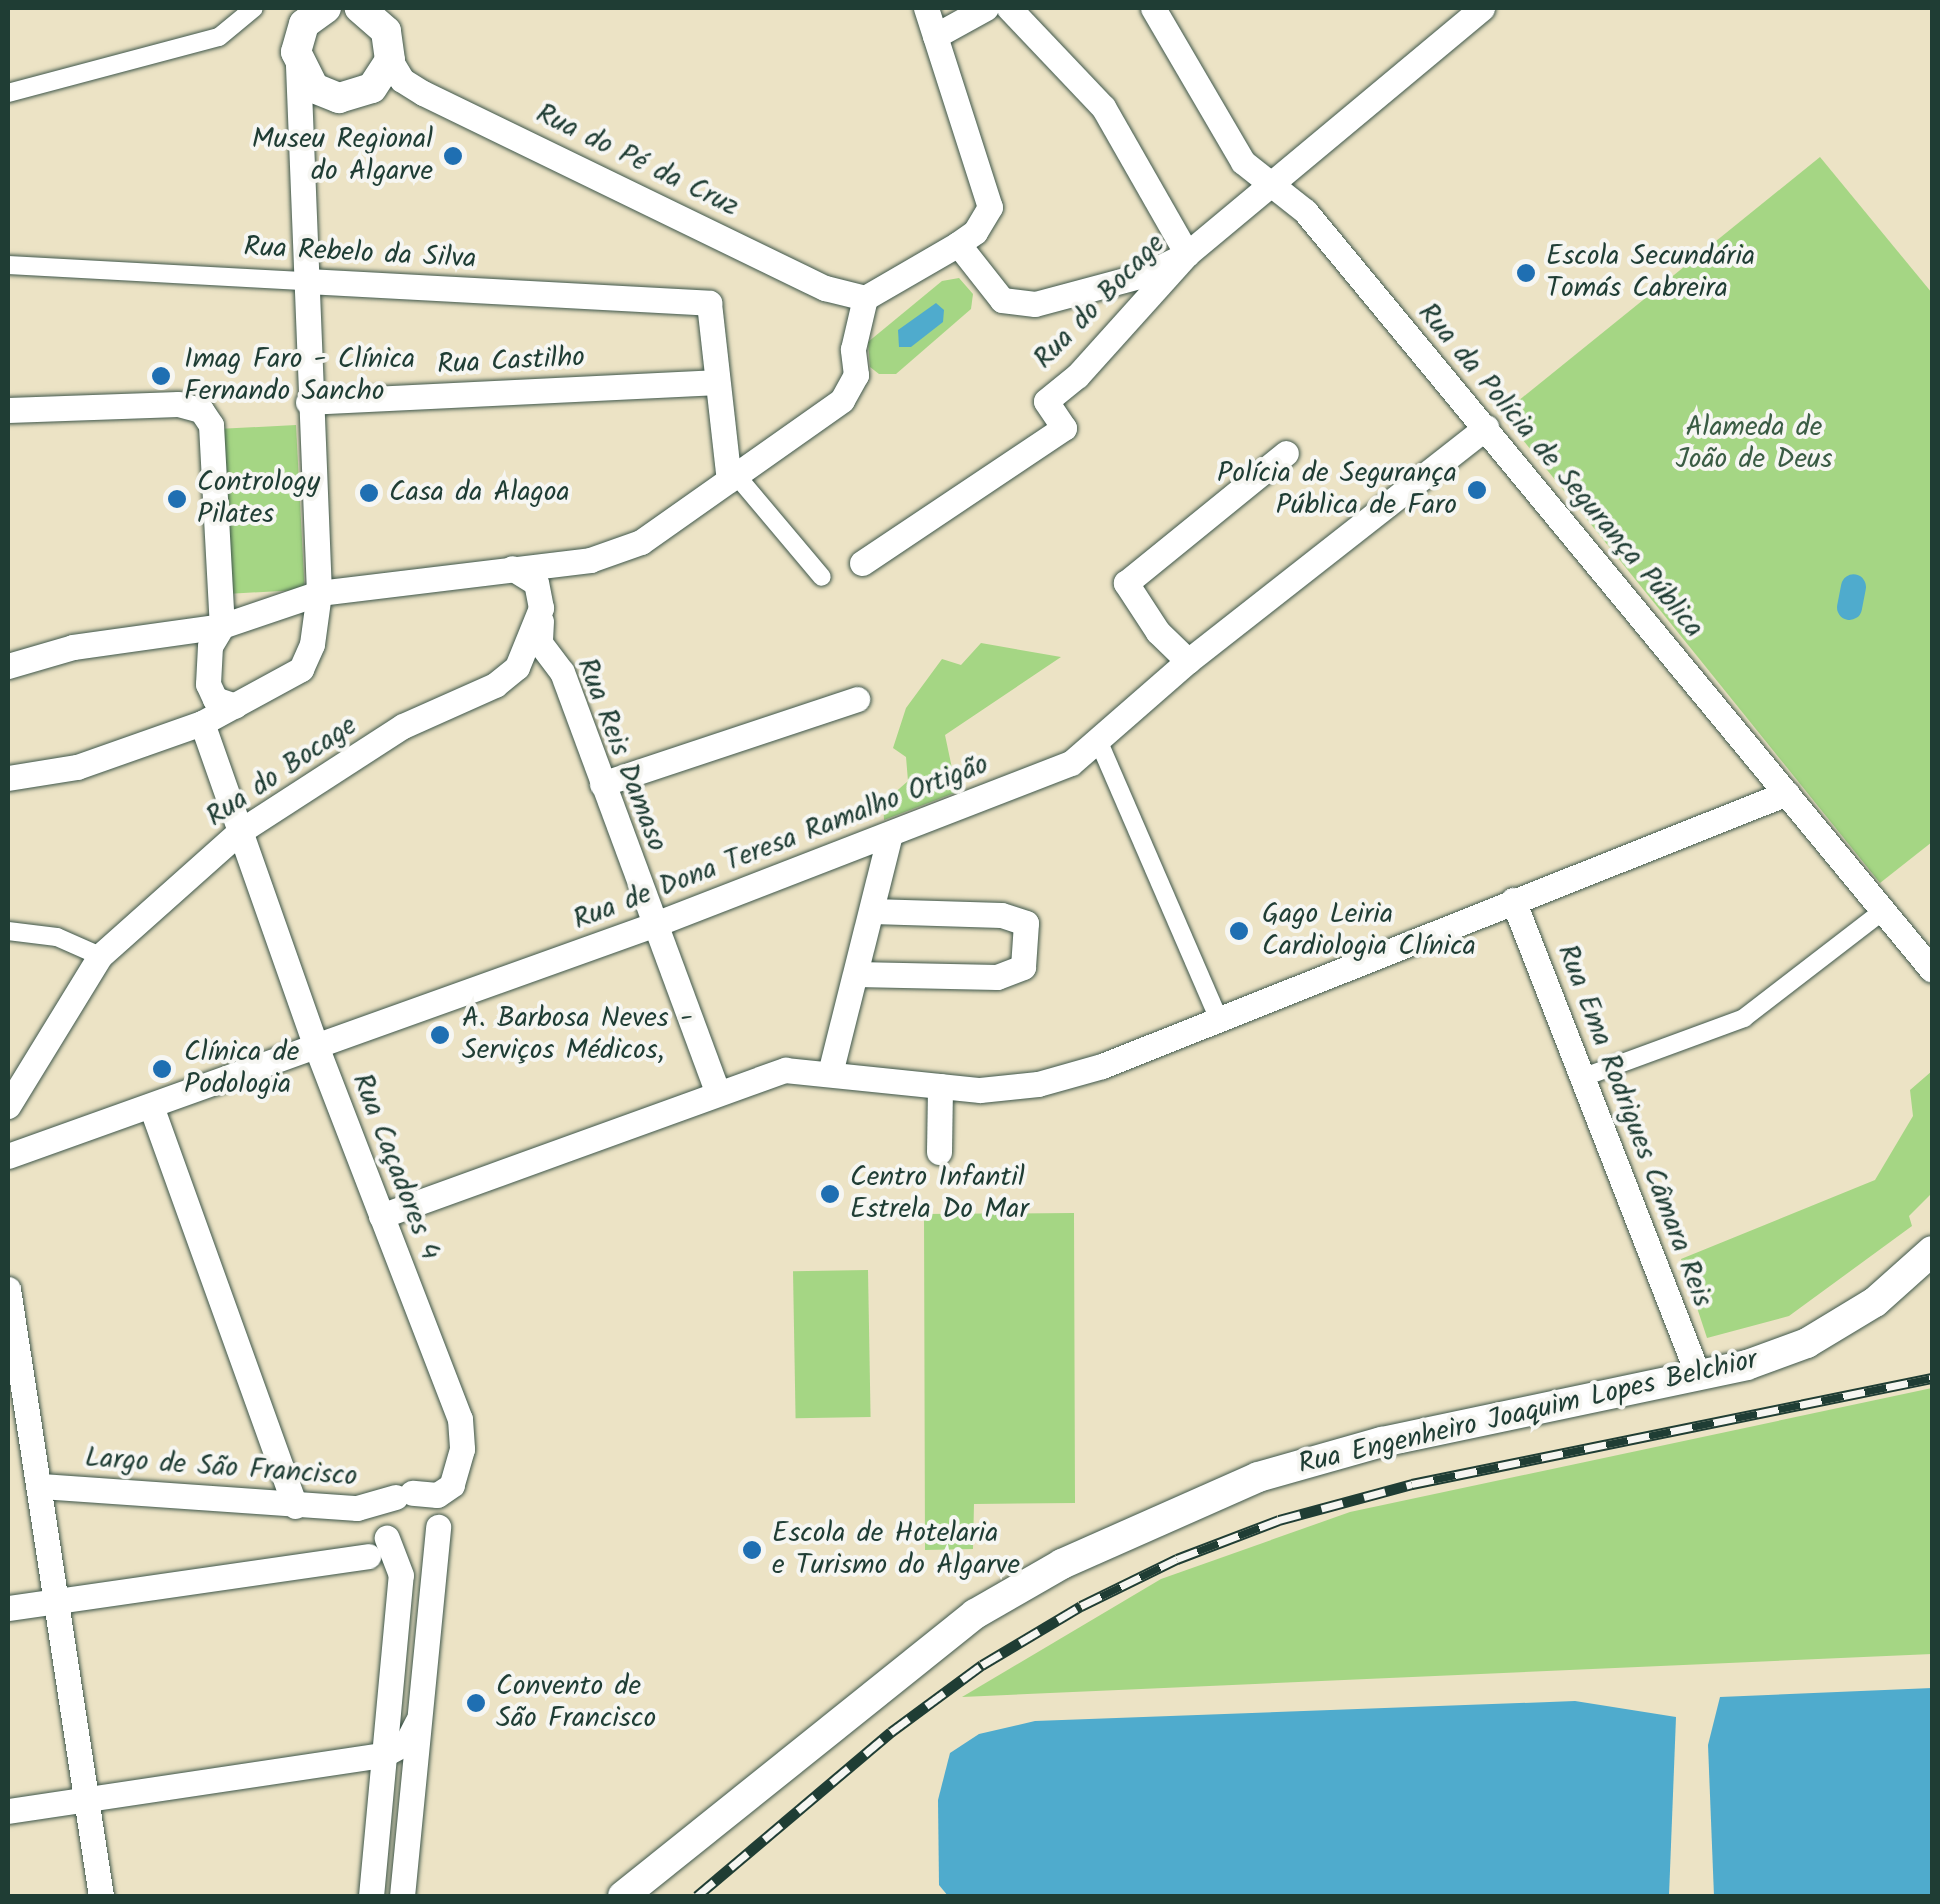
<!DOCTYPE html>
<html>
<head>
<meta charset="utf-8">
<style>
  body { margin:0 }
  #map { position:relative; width:1940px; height:1904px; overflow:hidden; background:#ece3c5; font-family:Kalam,sans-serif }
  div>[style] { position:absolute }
  .green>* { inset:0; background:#a5d684; transform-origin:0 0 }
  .water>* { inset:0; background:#4fabcd }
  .canal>* { height:25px; margin:-12.5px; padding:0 12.5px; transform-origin:12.5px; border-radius:12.5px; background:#4fabcd }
  .roads { filter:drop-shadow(0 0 2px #3e564a) drop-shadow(0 0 2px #3e564a) }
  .pedestrian>* { height:18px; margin:-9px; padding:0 9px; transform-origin:9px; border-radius:9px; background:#fff }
  .minor>* { height:25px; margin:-12.5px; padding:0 12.5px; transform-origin:12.5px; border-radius:12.5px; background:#fff }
  .tertiary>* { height:30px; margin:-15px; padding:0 15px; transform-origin:15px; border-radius:15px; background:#fff }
  .rail>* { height:11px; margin-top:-5.5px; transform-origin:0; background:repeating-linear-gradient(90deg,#f6f6f2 0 22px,#1f3d34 0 44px); box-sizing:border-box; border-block:2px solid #1f3d34 }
  .dots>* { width:28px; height:28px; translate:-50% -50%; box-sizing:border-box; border:5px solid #f6f6f2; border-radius:50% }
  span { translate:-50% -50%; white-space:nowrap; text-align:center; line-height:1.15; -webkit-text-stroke:8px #f6f6f2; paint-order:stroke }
  .poi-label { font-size:28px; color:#1f3d34 }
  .right { translate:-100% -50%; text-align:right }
  .left { translate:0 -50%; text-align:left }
  .street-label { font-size:28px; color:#1f3d34 }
  .park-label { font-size:28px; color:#3a5c44 }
  .frame { position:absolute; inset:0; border:10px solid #1f3d34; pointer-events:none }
</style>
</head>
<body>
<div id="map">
  <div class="green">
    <i style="clip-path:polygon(1820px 157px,1932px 293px,1932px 842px,1880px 883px,1502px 414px)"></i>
    <i style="clip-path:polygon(959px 278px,973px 294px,971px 309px,896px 374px,879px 374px,870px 367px,868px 342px,942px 281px)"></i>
    <i style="left:296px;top:425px;width:165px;height:74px;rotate:87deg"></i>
    <i style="clip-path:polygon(981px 643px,1061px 657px,945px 735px,957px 792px,884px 820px,883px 803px,908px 781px,906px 757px,893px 748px,906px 708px,942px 659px,961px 665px)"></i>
    <i style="clip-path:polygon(1932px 1071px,1932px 1193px,1909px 1216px,1912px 1226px,1789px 1316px,1707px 1338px,1681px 1259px,1875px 1180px,1913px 1116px,1910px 1090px)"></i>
    <i style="clip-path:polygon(1074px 1213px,1075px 1503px,974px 1504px,973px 1549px,925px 1550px,924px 1214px)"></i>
    <i style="left:868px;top:1270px;width:147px;height:75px;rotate:89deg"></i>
    <i style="clip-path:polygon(1932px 1388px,1932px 1654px,962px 1697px,1161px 1579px,1350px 1512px)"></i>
  </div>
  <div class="water">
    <i style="clip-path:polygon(936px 303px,944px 310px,943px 322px,911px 347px,899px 347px,898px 330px)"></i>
    <i style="clip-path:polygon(1932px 1688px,1932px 1896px,1714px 1896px,1708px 1745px,1720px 1697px)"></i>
    <i style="clip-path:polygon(1575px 1701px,1676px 1717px,1669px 1896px,948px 1896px,939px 1885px,938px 1800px,950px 1753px,979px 1734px,1035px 1721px)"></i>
  </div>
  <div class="canal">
    <i style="left:1849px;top:607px;width:21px;rotate:-79deg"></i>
  </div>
  <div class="roads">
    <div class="pedestrian">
      <i style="left:8px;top:93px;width:218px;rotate:-14.9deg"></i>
      <i style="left:219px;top:37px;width:45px;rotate:-39.6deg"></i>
      <i style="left:8px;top:265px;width:299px;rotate:3.1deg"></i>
      <i style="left:736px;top:475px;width:133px;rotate:49.9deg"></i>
      <i style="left:1098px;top:740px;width:304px;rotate:66.6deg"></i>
      <i style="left:8px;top:931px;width:49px;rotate:7deg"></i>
      <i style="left:57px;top:937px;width:47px;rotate:23.8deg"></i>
      <i style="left:1584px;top:1077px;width:171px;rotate:-20.2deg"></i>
      <i style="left:1744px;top:1018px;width:175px;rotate:-37.6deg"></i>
    </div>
    <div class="minor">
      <i style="left:926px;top:8px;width:209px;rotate:72.2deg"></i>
      <i style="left:990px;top:207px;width:29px;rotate:121deg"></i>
      <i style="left:975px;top:232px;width:21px;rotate:145deg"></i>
      <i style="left:1153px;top:8px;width:178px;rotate:59.7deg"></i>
      <i style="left:1243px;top:162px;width:79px;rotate:38.3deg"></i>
      <i style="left:1305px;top:211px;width:984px;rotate:50.44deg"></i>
      <i style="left:935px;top:36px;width:58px;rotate:-28.8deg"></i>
      <i style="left:390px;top:60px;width:23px;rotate:59deg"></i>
      <i style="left:402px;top:80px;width:25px;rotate:32deg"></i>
      <i style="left:423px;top:93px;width:447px;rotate:25.9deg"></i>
      <i style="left:825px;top:288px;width:41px;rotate:14deg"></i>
      <i style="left:307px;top:281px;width:403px;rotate:3.1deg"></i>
      <i style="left:709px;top:303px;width:178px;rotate:83.6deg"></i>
      <i style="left:308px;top:402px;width:409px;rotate:-2.8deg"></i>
      <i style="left:8px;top:410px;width:170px;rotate:-2deg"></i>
      <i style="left:178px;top:404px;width:24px;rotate:15deg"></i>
      <i style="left:201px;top:410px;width:18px;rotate:56deg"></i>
      <i style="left:211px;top:425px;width:201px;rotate:86.9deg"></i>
      <i style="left:222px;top:626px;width:23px;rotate:121deg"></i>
      <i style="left:210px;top:646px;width:38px;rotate:93deg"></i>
      <i style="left:208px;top:684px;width:17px;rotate:65deg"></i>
      <i style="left:215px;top:699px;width:21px;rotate:19deg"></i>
      <i style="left:862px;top:563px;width:243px;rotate:-33.8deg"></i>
      <i style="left:1064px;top:428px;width:32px;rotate:-124deg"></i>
      <i style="left:1046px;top:401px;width:40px;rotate:-39deg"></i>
      <i style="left:1077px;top:376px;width:164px;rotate:-48deg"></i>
      <i style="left:1187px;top:254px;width:384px;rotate:-39.8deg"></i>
      <i style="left:541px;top:621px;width:22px;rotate:93deg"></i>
      <i style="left:540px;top:643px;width:36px;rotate:53deg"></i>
      <i style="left:562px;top:672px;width:447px;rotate:69.7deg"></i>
      <i style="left:1188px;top:661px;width:42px;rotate:-136deg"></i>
      <i style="left:1158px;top:632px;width:59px;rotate:-123.1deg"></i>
      <i style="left:1126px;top:583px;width:206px;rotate:-39.1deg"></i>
      <i style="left:8px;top:666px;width:68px;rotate:-16.3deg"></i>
      <i style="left:73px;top:647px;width:150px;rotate:-8deg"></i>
      <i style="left:222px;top:626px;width:102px;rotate:-18.8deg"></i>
      <i style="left:319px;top:593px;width:273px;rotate:-6.9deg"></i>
      <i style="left:590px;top:560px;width:54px;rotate:-19.4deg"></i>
      <i style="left:641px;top:542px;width:246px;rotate:-35.2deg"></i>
      <i style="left:842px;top:400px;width:29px;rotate:-61deg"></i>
      <i style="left:856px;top:375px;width:26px;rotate:-97deg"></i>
      <i style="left:853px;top:349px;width:52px;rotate:-76.8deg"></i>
      <i style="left:865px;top:298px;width:108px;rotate:-30.1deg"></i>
      <i style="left:958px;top:244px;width:71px;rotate:51.8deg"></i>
      <i style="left:1002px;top:300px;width:33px;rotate:7deg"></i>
      <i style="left:1035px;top:304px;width:116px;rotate:-15deg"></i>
      <i style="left:1147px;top:274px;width:45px;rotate:-26.6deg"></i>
      <i style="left:1187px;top:254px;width:169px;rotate:-119.7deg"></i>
      <i style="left:1103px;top:107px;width:137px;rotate:-133.5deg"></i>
      <i style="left:202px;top:723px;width:343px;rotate:70.6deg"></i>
      <i style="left:316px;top:1046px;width:400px;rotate:68.9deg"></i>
      <i style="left:460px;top:1419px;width:30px;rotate:86deg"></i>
      <i style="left:462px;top:1449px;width:37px;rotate:106deg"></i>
      <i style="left:452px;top:1485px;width:18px;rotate:146deg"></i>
      <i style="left:437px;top:1495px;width:25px;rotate:-175deg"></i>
      <i style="left:8px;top:778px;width:70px;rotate:-9.1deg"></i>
      <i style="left:77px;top:767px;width:133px;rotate:-19.4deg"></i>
      <i style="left:202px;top:723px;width:113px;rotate:-28.6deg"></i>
      <i style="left:301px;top:669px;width:27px;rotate:-66deg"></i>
      <i style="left:312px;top:644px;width:51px;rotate:-82.2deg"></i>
      <i style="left:319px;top:593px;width:528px;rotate:-92.28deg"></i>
      <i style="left:602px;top:784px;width:269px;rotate:-18.4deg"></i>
      <i style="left:1513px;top:900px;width:510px;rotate:68.72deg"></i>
      <i style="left:856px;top:974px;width:141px;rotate:1.2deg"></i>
      <i style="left:997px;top:977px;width:28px;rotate:-21deg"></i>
      <i style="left:1023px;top:967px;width:44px;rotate:-86.1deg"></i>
      <i style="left:1026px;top:923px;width:26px;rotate:-162deg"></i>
      <i style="left:1001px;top:915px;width:129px;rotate:-178.2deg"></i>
      <i style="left:830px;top:1073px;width:245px;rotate:-75.9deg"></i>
      <i style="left:8px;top:1106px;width:176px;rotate:-58.5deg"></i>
      <i style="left:100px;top:956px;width:186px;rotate:-41.7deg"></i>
      <i style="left:239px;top:832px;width:195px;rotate:-32.9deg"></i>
      <i style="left:403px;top:726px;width:101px;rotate:-24deg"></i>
      <i style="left:495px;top:685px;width:28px;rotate:-39deg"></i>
      <i style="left:517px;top:667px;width:64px;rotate:-67.9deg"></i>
      <i style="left:541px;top:608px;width:25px;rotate:-101deg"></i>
      <i style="left:536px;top:583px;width:28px;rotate:-148deg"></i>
      <i style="left:151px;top:1106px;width:425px;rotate:70.2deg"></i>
      <i style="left:939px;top:1152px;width:66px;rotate:-89.1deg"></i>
      <i style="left:8px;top:1156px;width:685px;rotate:-19.7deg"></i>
      <i style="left:653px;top:925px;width:448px;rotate:-21.2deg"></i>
      <i style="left:1071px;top:763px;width:155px;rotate:-41.1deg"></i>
      <i style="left:1188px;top:661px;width:379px;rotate:-38.1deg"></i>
      <i style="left:381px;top:1216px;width:430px;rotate:-19.9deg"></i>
      <i style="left:785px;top:1070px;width:196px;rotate:5.9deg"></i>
      <i style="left:980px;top:1090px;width:58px;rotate:-5.9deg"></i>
      <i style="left:1038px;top:1084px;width:66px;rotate:-15.7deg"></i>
      <i style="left:1102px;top:1066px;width:737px;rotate:-21.73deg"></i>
      <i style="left:8px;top:1289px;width:614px;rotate:81.29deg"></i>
      <i style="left:41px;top:1486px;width:317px;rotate:4deg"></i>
      <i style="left:357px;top:1508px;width:40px;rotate:-16deg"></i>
      <i style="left:8px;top:1608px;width:364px;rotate:-8.2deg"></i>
      <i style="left:8px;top:1811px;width:379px;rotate:-8.5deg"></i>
      <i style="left:383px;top:1755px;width:27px;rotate:-28deg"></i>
      <i style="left:407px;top:1742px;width:22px;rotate:-63deg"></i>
      <i style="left:371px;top:1896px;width:322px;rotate:-84.7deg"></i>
      <i style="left:401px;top:1575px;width:40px;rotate:-111deg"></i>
      <i style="left:402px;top:1896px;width:371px;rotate:-84.4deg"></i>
    </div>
    <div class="tertiary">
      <i style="left:326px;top:8px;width:27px;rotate:144deg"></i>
      <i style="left:304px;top:24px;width:29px;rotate:106deg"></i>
      <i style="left:296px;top:52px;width:40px;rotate:63.4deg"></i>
      <i style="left:314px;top:88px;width:27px;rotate:22deg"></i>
      <i style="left:339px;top:98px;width:34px;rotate:-17deg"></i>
      <i style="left:372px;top:88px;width:33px;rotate:-57deg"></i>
      <i style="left:390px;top:60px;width:29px;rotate:-98deg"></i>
      <i style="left:386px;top:31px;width:35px;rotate:-139deg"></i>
      <i style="left:623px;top:1896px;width:451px;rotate:-38.7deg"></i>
      <i style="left:975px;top:1614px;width:100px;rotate:-29.9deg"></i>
      <i style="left:1062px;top:1564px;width:214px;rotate:-23.9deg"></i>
      <i style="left:1258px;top:1477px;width:129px;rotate:-15.8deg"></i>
      <i style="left:1382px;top:1442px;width:373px;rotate:-11.9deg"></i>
      <i style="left:1747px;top:1365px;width:64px;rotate:-20.1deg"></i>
      <i style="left:1807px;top:1343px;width:79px;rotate:-31.1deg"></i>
      <i style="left:1875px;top:1302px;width:76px;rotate:-41.8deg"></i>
    </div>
  </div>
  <div class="rail">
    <i style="left:697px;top:1896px;width:254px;rotate:-40.2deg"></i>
    <i style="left:891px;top:1732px;width:113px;rotate:-36.4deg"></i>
    <i style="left:982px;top:1665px;width:115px;rotate:-30.8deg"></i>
    <i style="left:1081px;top:1606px;width:107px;rotate:-26.1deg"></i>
    <i style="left:1177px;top:1559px;width:109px;rotate:-20.9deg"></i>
    <i style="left:1279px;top:1520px;width:138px;rotate:-15.1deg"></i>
    <i style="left:1412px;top:1484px;width:531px;rotate:-11.52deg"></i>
  </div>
  <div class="dots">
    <i style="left:453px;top:156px;background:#1f6fb2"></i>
    <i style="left:1526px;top:273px;background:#1f6fb2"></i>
    <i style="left:161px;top:376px;background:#1f6fb2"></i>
    <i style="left:1477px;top:490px;background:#1f6fb2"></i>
    <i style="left:369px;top:493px;background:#1f6fb2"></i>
    <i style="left:177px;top:499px;background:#1f6fb2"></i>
    <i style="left:1239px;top:931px;background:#1f6fb2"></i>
    <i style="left:440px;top:1035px;background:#1f6fb2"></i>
    <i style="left:162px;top:1069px;background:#1f6fb2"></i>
    <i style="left:830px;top:1194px;background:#1f6fb2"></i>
    <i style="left:752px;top:1550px;background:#1f6fb2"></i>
    <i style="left:476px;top:1703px;background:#1f6fb2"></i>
  </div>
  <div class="poi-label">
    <span class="right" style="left:433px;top:156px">Museu Regional<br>do Algarve</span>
    <span class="left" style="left:1546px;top:273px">Escola Secundária<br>Tomás Cabreira</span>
    <span class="left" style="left:184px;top:376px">Imag Faro - Clínica<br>Fernando Sancho</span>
    <span class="right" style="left:1457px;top:490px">Polícia de Segurança<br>Pública de Faro</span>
    <span class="left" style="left:197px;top:499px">Contrology<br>Pilates</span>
    <span class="left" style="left:389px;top:493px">Casa da Alagoa</span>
    <span class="left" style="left:1262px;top:931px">Gago Leiria<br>Cardiologia Clínica</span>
    <span class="left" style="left:462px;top:1035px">A. Barbosa Neves -<br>Serviços Médicos,</span>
    <span class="left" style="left:184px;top:1069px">Clínica de<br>Podologia</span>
    <span class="left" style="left:850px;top:1194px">Centro Infantil<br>Estrela Do Mar</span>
    <span class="left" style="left:772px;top:1550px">Escola de Hotelaria<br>e Turismo do Algarve</span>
    <span class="left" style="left:496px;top:1703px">Convento de<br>São Francisco</span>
  </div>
  <div class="street-label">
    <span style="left:637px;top:161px;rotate:26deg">Rua do Pé da Cruz</span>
    <span style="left:360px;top:254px;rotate:3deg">Rua Rebelo da Silva</span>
    <span style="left:1100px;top:302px;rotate:-46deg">Rua do Bocage</span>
    <span style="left:511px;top:362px;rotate:-3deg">Rua Castilho</span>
    <span style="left:1560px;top:471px;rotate:50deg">Rua da Polícia de Segurança Pública</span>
    <span style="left:621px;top:755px;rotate:69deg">Rua Reis Damaso</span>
    <span style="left:282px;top:772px;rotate:-34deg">Rua do Bocage</span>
    <span style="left:781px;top:843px;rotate:-21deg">Rua de Dona Teresa Ramalho Ortigão</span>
    <span style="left:1634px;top:1126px;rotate:69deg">Rua Ema Rodrigues Câmara Reis</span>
    <span style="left:395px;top:1167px;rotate:69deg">Rua Caçadores 4</span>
    <span style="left:1528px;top:1413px;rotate:-13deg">Rua Engenheiro Joaquim Lopes Belchior</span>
    <span style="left:221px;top:1468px;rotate:4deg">Largo de São Francisco</span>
  </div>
  <div class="park-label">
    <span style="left:1754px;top:444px">Alameda de<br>João de Deus</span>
  </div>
  <div class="frame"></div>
</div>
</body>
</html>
